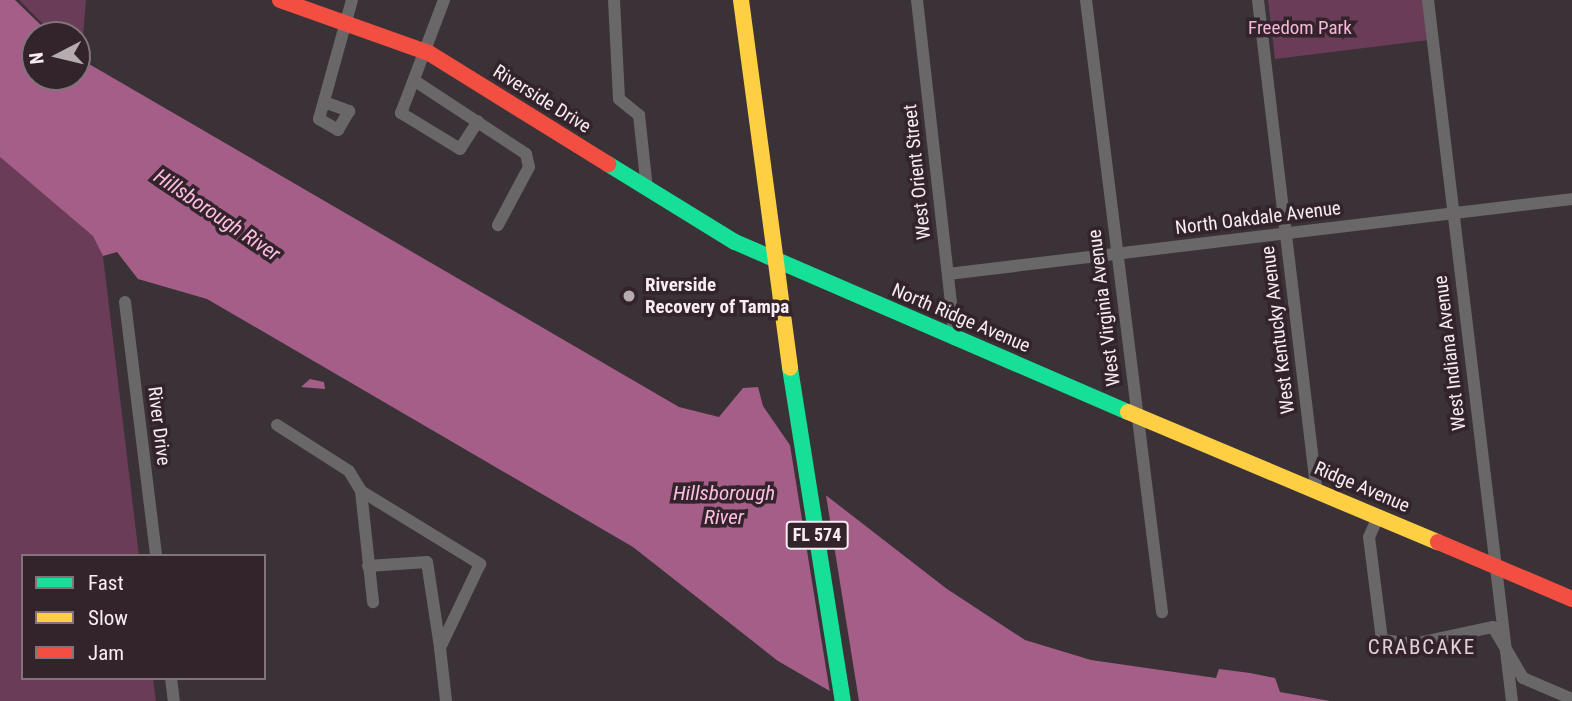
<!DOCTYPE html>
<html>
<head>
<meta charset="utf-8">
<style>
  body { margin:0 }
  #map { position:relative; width:1572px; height:701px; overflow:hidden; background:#3a3236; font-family:"Roboto Condensed",sans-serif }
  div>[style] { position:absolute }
  .green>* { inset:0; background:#6a3c57 }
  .water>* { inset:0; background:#a55e88 }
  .pier>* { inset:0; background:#3a3236 }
  .street>* { height:12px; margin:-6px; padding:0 6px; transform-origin:6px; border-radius:6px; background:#6a6768 }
  .fast>* { height:16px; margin:-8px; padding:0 8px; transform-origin:8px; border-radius:8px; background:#16e098 }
  .slow>* { height:16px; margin:-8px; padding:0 8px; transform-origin:8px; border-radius:8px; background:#ffcf43 }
  .jam>* { height:16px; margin:-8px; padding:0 8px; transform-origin:8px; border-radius:8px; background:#f24e42 }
  .dots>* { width:19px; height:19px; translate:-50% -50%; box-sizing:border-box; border:4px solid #33242c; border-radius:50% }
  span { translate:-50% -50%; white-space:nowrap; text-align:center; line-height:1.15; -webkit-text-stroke:7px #33242c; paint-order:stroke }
  .shield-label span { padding:2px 5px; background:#33242c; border:2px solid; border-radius:5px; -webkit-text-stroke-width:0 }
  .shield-label { font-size:18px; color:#f7edf2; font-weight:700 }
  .park-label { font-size:19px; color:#f7b7da }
  .street-label { font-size:19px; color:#f7edf2 }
  .poi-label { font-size:19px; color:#f7edf2; font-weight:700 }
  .left { translate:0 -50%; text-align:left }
  .water-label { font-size:21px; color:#ffbee1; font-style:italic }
  .neighbourhood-label { font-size:21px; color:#e3cfd9; letter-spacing:2px }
  .legend { position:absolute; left:21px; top:554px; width:245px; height:126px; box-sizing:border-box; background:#33242c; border:2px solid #81747b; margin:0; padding:9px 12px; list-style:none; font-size:21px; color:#f7edf2 }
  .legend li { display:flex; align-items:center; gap:14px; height:35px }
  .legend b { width:35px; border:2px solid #81747b }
  .north { position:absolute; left:21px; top:21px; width:70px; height:70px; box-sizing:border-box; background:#33242c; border:2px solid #81747b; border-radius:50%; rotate:263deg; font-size:19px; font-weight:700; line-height:28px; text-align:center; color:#f7edf2 }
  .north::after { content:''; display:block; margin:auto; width:24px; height:32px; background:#b5acb0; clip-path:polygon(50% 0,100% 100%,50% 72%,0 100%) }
</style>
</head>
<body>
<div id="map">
  <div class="green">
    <i style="clip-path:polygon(19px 0,86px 0,81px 61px,77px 35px,54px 35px)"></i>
    <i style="clip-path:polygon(1268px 0,1424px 0,1429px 40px,1275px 59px)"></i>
    <i style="clip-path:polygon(0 157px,94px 236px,103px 256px,139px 556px,23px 556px,23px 678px,153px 678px,156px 701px,0 701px)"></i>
  </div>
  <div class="water">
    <i style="clip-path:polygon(0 0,15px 0,51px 35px,35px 35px,35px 77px,77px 77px,77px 57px,679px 407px,719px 417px,743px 388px,758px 387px,763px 406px,823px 493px,947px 589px,1025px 640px,1091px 660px,1216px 678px,1219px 669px,1250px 673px,1275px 678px,1280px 692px,1330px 701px,847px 701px,778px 661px,633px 547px,207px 299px,138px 279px,117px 252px,103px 256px,93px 236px,0 157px)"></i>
    <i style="clip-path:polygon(310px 379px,324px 382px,325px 389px,301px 387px)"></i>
  </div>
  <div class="pier">
    <i style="clip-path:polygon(789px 439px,825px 489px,859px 701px,841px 701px,830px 693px)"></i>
  </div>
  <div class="street">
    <i style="left:444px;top:0;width:121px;rotate:110.8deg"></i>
    <i style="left:401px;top:113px;width:69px;rotate:31.4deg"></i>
    <i style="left:460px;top:149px;width:33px;rotate:-57deg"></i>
    <i style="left:614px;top:0;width:99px;rotate:87.1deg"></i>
    <i style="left:619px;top:99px;width:26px;rotate:39deg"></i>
    <i style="left:639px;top:115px;width:74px;rotate:83.8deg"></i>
    <i style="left:917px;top:0;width:342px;rotate:83.6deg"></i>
    <i style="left:1086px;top:0;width:617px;rotate:82.92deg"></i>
    <i style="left:1258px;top:0;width:492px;rotate:83.2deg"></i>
    <i style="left:1428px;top:0;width:706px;rotate:83.17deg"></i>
    <i style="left:415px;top:81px;width:133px;rotate:33.3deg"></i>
    <i style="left:526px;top:154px;width:13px;rotate:77deg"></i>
    <i style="left:529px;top:167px;width:66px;rotate:118.1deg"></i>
    <i style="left:324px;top:102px;width:27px;rotate:20deg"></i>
    <i style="left:349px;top:111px;width:22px;rotate:120deg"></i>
    <i style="left:338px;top:130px;width:22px;rotate:-150deg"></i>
    <i style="left:319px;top:119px;width:123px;rotate:-74.5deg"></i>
    <i style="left:948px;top:274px;width:628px;rotate:-6.85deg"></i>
    <i style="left:125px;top:302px;width:256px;rotate:83deg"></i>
    <i style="left:277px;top:425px;width:85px;rotate:32.6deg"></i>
    <i style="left:349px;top:471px;width:23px;rotate:59deg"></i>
    <i style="left:361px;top:491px;width:140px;rotate:31.5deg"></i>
    <i style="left:480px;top:564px;width:93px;rotate:115.5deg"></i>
    <i style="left:440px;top:648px;width:53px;rotate:83.5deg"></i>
    <i style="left:361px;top:491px;width:112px;rotate:83.8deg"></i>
    <i style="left:1378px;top:517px;width:22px;rotate:114deg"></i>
    <i style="left:1369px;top:537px;width:104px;rotate:82.8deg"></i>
    <i style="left:1382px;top:640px;width:31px;rotate:7deg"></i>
    <i style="left:1413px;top:644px;width:82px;rotate:-12deg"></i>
    <i style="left:1493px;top:627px;width:59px;rotate:59.5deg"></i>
    <i style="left:1523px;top:678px;width:53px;rotate:23.2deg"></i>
    <i style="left:368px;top:566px;width:59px;rotate:-3.9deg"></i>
    <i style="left:427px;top:562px;width:86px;rotate:81.3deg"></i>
    <i style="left:171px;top:678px;width:23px;rotate:83deg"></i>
  </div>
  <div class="fast">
    <i style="left:608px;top:164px;width:149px;rotate:31.6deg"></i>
    <i style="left:735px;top:242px;width:428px;rotate:23.4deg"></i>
    <i style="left:790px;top:368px;width:337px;rotate:81deg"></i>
  </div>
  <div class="slow">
    <i style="left:741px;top:0;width:371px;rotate:82.4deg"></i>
    <i style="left:1128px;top:412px;width:336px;rotate:22.8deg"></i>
  </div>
  <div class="jam">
    <i style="left:280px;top:0;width:158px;rotate:19.6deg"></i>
    <i style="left:429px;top:53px;width:211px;rotate:31.8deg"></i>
    <i style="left:1438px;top:542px;width:146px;rotate:23deg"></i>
  </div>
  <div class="dots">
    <i style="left:629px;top:296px;background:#b5acb0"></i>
  </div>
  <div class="shield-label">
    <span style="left:817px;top:535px">FL 574</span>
  </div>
  <div class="park-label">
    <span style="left:1300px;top:28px">Freedom Park</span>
  </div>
  <div class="street-label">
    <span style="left:542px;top:99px;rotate:32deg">Riverside Drive</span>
    <span style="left:917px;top:172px;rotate:-96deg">West Orient Street</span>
    <span style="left:1258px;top:218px;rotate:-7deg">North Oakdale Avenue</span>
    <span style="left:1104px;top:308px;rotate:-97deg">West Virginia Avenue</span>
    <span style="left:961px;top:318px;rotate:23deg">North Ridge Avenue</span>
    <span style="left:1278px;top:330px;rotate:-97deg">West Kentucky Avenue</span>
    <span style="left:1450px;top:353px;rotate:-97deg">West Indiana Avenue</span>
    <span style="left:159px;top:426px;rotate:83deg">River Drive</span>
    <span style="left:1362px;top:487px;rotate:23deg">Ridge Avenue</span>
  </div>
  <div class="poi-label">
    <span class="left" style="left:645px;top:296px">Riverside<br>Recovery of Tampa</span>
  </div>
  <div class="water-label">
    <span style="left:217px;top:215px;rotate:34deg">Hillsborough River</span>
    <span style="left:724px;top:505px">Hillsborough<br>River</span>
  </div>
  <div class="neighbourhood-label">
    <span style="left:1422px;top:647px">CRABCAKE</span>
  </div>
  <ul class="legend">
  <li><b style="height:9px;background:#16e098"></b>Fast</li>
  <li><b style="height:9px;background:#ffcf43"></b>Slow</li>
  <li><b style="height:9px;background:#f24e42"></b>Jam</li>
  </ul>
  <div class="north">N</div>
</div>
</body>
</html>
